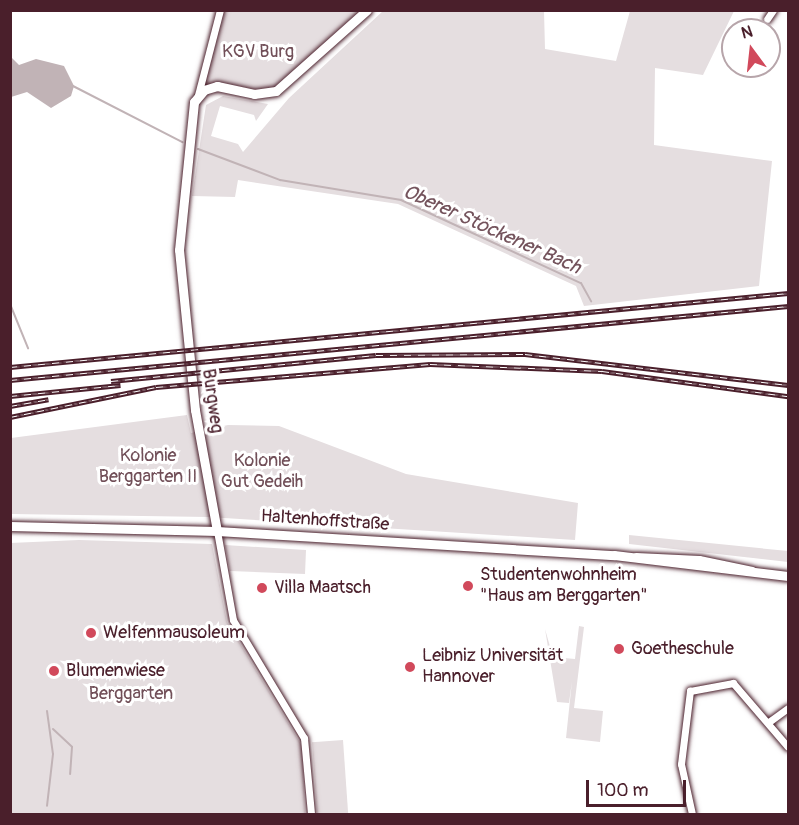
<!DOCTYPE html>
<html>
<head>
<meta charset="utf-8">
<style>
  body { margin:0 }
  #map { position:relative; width:799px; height:825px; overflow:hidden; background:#fff; font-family:Pangolin,sans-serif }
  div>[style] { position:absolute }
  .green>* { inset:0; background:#e5dee0; transform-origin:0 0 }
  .water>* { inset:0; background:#c1b3b6 }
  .stream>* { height:2px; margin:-1px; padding:0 1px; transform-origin:1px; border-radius:1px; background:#c1b3b6 }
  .roads { filter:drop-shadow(0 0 2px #4a1f2b) drop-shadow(0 0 2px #4a1f2b) }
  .minor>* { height:7px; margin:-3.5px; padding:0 3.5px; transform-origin:3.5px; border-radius:3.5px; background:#fff }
  .tertiary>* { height:9px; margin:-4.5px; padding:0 4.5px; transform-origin:4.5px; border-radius:4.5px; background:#fff }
  .rail>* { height:4.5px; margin-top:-2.25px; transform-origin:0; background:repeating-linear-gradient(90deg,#fff 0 7px,#4a1f2b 0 14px); box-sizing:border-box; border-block:2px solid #4a1f2b }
  .dots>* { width:16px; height:16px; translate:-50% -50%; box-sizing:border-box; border:3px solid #fff; border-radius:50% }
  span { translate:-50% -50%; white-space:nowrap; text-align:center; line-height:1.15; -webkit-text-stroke:6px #fff; paint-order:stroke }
  .park-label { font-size:18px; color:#714f58 }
  .street-label { font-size:18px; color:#4a1f2b }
  .poi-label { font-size:18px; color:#4a1f2b }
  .left { translate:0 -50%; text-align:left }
  .water-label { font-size:20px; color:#74535c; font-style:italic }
  .frame { position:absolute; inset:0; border:12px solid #4a1f2b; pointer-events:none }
  .north { position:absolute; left:721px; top:18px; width:60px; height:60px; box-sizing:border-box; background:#fff; border:2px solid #b7a5aa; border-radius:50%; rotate:345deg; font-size:16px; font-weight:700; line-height:24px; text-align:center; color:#4a1f2b }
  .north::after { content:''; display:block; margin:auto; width:21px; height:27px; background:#d1495b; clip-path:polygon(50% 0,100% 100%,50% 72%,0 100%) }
  .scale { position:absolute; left:586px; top:780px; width:100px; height:27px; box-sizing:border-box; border:3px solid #4a1f2b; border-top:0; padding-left:8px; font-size:18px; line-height:21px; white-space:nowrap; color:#4a1f2b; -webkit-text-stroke:4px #fff; paint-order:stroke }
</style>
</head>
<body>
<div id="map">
  <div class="green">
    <i style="clip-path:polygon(217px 11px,367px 11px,268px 94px,222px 86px,199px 96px)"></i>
    <i style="clip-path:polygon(383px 11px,544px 11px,545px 49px,616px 61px,630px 11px,734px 11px,703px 75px,655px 68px,654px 145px,772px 161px,759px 286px,584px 306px,576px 286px,398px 204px,238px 180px,235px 197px,192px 196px,206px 105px,223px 96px,268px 104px,256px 121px,254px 115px,220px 106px,211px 136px,238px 144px,243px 152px,289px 98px)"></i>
    <i style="clip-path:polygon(187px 415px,191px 433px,228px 425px,279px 426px,406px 474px,578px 503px,575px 540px,208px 517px,11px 514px,11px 438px)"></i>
    <i style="clip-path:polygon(629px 535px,788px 551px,788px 562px,629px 544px)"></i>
    <i style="clip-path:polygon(79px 540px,212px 544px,227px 622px,302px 746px,305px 814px,11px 814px,10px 543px)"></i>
    <i style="clip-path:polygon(225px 545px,306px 550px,305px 574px,230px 571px)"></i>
    <i style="clip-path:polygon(579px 626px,584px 627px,574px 708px,603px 711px,600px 742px,566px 738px,572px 681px,569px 703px,557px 702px,545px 629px,553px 657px,575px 659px)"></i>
    <i style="left:343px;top:740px;width:74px;height:31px;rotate:86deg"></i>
  </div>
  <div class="water">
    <i style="clip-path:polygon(11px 57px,19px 65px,36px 59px,64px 66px,74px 86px,71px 96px,51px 108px,27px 92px,11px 97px)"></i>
  </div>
  <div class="stream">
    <i style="left:73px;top:86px;width:123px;rotate:27.2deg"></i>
    <i style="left:198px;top:149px;width:88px;rotate:20.7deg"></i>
    <i style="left:280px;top:180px;width:123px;rotate:9.4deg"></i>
    <i style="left:401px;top:200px;width:198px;rotate:24.8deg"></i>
    <i style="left:581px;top:283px;width:21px;rotate:61deg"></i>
    <i style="left:10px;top:304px;width:48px;rotate:67.8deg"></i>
    <i style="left:47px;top:711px;width:43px;rotate:82.1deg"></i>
    <i style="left:53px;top:754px;width:52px;rotate:96.6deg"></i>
    <i style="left:53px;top:729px;width:26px;rotate:43deg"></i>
    <i style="left:72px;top:747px;width:27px;rotate:94deg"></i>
  </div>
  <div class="roads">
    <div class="minor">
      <i style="left:767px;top:19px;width:11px;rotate:-56deg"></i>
      <i style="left:198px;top:95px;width:88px;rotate:-75.5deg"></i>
      <i style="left:217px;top:531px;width:90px;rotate:79.8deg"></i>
      <i style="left:233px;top:620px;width:138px;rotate:59deg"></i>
      <i style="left:304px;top:738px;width:76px;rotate:84.7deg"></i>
      <i style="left:770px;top:721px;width:22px;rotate:-36deg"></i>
      <i style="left:692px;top:814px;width:51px;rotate:-102.4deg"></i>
      <i style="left:681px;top:764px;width:74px;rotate:-83deg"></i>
      <i style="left:690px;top:691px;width:44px;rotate:-10.5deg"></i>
      <i style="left:733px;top:683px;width:84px;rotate:49.3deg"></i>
    </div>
    <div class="tertiary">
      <i style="left:10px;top:526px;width:207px;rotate:1.4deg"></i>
      <i style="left:217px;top:531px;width:398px;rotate:3.5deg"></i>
      <i style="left:614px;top:555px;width:175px;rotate:6.9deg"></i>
      <i style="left:217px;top:531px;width:123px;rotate:-100.3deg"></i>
      <i style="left:195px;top:410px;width:161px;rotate:-95.7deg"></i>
      <i style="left:179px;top:250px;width:149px;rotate:-84.2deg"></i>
      <i style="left:194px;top:102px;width:16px;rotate:-50deg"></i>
      <i style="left:204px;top:90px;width:14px;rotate:-17deg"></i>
      <i style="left:217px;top:86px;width:38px;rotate:12deg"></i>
      <i style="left:254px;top:94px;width:22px;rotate:-8deg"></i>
      <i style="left:276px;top:91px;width:122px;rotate:-41.7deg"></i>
      <i style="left:636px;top:557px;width:63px;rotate:2.7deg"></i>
      <i style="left:699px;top:560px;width:54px;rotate:11.7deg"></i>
    </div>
  </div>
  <div class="rail">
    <i style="left:10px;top:367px;width:782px;rotate:-5.43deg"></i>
    <i style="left:10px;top:380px;width:782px;rotate:-5.43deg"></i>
    <i style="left:111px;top:381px;width:266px;rotate:-5.6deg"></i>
    <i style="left:376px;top:355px;width:149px;rotate:-0.4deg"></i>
    <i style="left:525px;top:354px;width:265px;rotate:6.7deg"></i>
    <i style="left:10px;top:396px;width:111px;rotate:-5.7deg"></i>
    <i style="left:10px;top:406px;width:39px;rotate:-10deg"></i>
    <i style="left:10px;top:417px;width:149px;rotate:-11.6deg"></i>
    <i style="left:156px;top:387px;width:275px;rotate:-4.8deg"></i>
    <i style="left:430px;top:364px;width:172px;rotate:2.3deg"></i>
    <i style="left:602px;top:371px;width:188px;rotate:7.7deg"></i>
  </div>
  <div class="dots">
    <i style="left:468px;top:586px;background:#d1495b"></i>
    <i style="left:262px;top:588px;background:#d1495b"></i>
    <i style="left:91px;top:633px;background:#d1495b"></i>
    <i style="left:619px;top:649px;background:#d1495b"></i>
    <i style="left:410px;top:667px;background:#d1495b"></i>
    <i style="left:54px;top:671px;background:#d1495b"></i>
  </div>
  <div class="park-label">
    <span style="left:258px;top:52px">KGV Burg</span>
    <span style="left:148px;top:467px">Kolonie<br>Berggarten II</span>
    <span style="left:262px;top:472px">Kolonie<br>Gut Gedeih</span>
    <span style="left:131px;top:694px">Berggarten</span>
  </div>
  <div class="street-label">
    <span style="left:212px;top:401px;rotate:82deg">Burgweg</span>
    <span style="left:325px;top:521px;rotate:4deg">Haltenhoffstraße</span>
  </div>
  <div class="poi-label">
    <span class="left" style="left:480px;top:586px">Studentenwohnheim<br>"Haus am Berggarten"</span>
    <span class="left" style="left:274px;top:588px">Villa Maatsch</span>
    <span class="left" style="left:103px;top:633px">Welfenmausoleum</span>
    <span class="left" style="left:631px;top:649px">Goetheschule</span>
    <span class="left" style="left:422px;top:667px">Leibniz Universität<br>Hannover</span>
    <span class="left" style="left:66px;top:671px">Blumenwiese</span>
  </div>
  <div class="water-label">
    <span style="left:492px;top:229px;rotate:24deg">Oberer Stöckener Bach</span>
  </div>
  <div class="frame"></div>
  <div class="north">N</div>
  <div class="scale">100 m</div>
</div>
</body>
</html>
